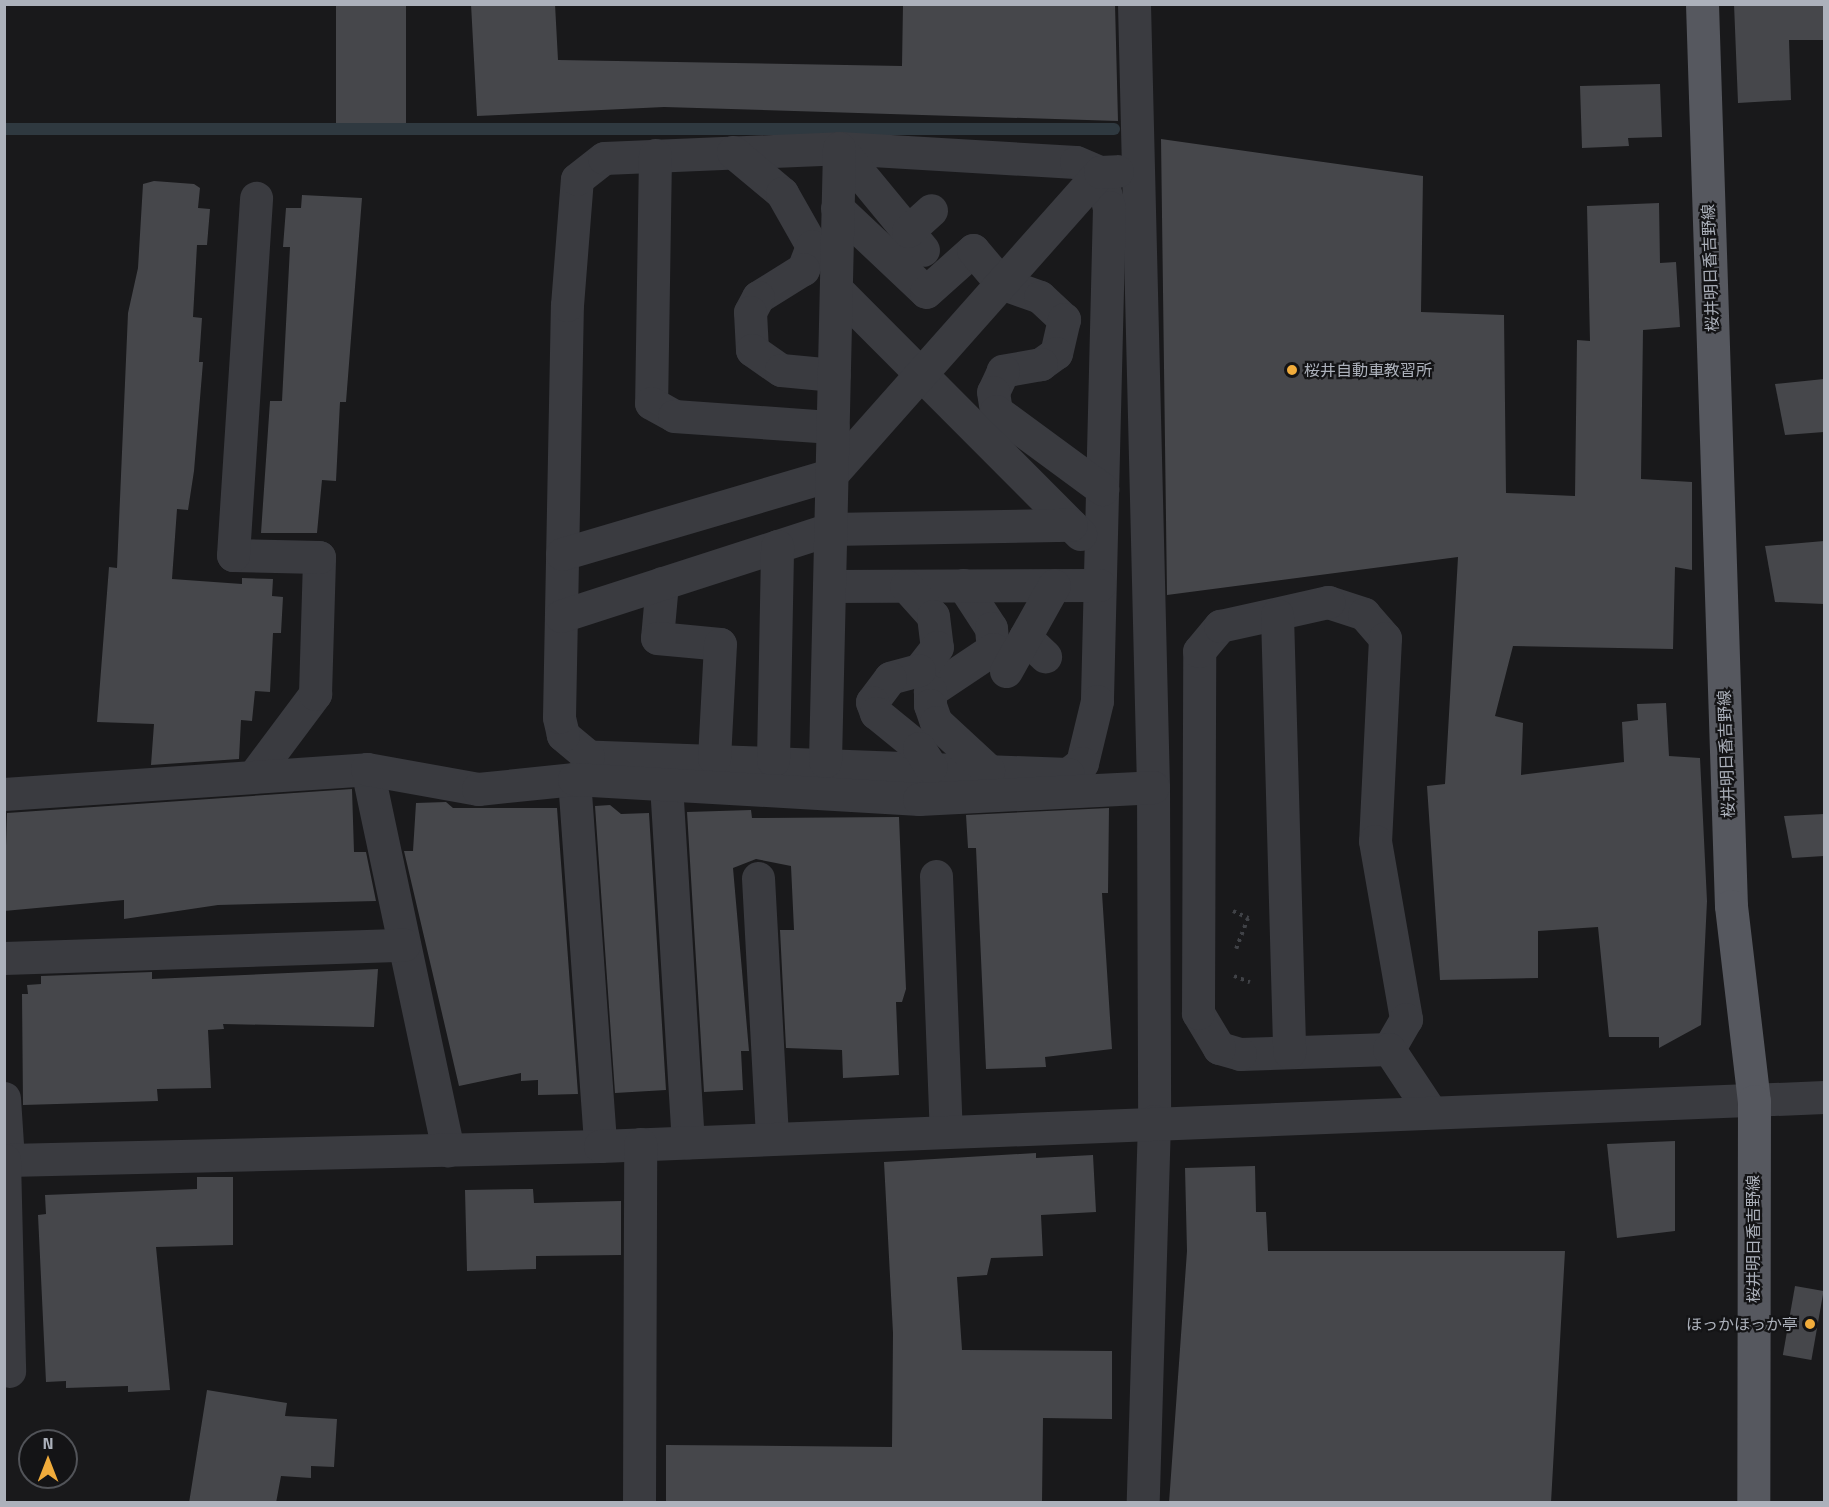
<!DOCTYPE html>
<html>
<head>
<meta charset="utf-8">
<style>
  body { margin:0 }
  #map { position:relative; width:1829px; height:1507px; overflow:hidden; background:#19191b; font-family:"Titillium Web","Noto Sans JP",sans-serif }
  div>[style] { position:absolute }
  .stream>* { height:12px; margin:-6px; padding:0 6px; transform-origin:6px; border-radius:6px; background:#2f3940 }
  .building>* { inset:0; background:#46474b; transform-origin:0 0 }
  .path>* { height:4px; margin-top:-2px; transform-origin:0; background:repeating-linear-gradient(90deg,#404247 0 3px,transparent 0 7.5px) }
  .minor>* { height:33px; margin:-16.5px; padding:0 16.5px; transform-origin:16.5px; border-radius:16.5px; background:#3a3b40 }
  .major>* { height:33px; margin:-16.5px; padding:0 16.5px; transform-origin:16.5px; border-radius:16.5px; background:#56585f }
  .dots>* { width:16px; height:16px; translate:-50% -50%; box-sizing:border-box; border:3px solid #141416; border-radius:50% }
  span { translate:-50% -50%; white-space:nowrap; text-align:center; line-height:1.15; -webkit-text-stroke:4.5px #141416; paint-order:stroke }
  .street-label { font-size:16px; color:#acb1bb }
  .poi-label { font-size:16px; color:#acb1bb }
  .left { translate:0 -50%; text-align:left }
  .right { translate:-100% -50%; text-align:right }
  .frame { position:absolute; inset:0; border:6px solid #acb1bb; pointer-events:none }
  .north { position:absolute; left:18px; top:1429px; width:60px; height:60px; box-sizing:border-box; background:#141416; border:2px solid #515358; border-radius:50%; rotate:0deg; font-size:16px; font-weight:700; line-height:24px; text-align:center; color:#acb1bb }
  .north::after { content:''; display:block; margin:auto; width:21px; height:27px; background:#f1ac3b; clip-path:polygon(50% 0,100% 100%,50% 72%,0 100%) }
</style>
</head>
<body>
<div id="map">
  <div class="stream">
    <i style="left:4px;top:129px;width:1110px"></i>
  </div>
  <div class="building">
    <i style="left:336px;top:4px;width:70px;height:119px"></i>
    <i style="clip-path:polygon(471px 4px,555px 4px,558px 60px,902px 66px,903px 4px,1115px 4px,1118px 121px,664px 107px,477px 116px)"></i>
    <i style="clip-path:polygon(1734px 4px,1824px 4px,1824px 40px,1789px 40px,1791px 100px,1738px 103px)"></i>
    <i style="clip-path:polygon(1660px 84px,1662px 137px,1628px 138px,1629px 146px,1582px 148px,1580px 86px)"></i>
    <i style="clip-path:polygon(1161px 139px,1423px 176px,1421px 312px,1504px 315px,1506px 493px,1575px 496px,1577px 340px,1590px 341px,1587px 206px,1659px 203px,1660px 263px,1676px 262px,1680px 327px,1643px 330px,1641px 479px,1692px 482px,1692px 570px,1675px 567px,1673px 649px,1513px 646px,1495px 716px,1523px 723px,1521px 775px,1624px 762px,1622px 722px,1638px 720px,1637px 704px,1666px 703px,1669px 756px,1700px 758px,1707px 901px,1701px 1025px,1659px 1048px,1659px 1037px,1609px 1037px,1598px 927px,1538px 931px,1538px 978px,1440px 980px,1427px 786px,1445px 784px,1458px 557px,1167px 595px)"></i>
    <i style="clip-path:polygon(154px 181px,194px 184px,200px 188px,198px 208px,210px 209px,207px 245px,197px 245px,193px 317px,202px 318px,199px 362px,203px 362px,194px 471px,188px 510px,177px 509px,172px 579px,242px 584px,242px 578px,273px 579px,272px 596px,283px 597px,281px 633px,273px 633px,270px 692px,255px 691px,252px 721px,241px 720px,239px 759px,151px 765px,154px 724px,97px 722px,109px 567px,117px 568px,128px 313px,138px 268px,143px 184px)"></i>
    <i style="clip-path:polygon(302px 195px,362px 198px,346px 402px,340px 402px,336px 481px,322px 480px,317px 533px,261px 533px,270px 401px,282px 401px,290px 247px,283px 247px,286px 208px,301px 208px)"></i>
    <i style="clip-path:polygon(1824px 379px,1824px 432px,1785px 435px,1775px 384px)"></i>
    <i style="clip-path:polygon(1824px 541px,1824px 604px,1775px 602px,1765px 546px)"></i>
    <i style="clip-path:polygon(352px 789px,354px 852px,366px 852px,376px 901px,218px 905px,124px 919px,124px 900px,4px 911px,7px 813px)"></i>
    <i style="clip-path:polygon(446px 802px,453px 808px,557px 808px,578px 1094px,538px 1095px,538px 1080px,521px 1081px,521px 1073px,459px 1086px,404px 851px,413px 851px,416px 803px)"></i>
    <i style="clip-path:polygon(610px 805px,621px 814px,649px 813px,666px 1090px,615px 1093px,595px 806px)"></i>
    <i style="clip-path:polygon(1109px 808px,1108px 893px,1102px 893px,1112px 1049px,1045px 1057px,1046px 1067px,986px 1069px,976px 848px,968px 848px,966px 815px)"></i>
    <i style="clip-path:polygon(751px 810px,752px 818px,899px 817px,906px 989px,902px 1002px,896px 1002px,899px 1075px,843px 1078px,842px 1050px,786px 1048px,780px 930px,794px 930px,791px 866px,756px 859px,733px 868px,749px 1051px,741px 1051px,743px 1090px,704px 1092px,687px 812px)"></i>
    <i style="clip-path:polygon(1824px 814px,1824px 856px,1792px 858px,1784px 816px)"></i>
    <i style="clip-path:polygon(378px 969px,374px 1027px,223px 1024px,224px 1029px,208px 1030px,211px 1088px,157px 1089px,158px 1101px,23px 1105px,22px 994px,28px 994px,27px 985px,41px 984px,41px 976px,152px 972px,152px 979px)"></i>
    <i style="clip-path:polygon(1675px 1141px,1675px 1231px,1617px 1238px,1607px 1144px)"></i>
    <i style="clip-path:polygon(1036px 1153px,1036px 1158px,1093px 1155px,1096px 1212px,1041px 1215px,1043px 1256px,991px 1258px,987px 1275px,957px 1277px,962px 1350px,1112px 1351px,1112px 1419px,1043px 1418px,1042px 1503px,666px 1503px,666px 1445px,892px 1447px,893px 1333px,884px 1162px)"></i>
    <i style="clip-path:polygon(1255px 1166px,1256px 1212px,1266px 1212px,1268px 1251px,1565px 1251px,1551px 1503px,1169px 1503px,1187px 1251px,1185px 1168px)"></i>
    <i style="clip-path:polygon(197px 1177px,233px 1177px,233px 1245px,156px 1247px,170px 1390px,128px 1392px,128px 1386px,66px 1388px,66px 1381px,46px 1382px,38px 1215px,46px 1214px,45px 1195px,197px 1189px)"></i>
    <i style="clip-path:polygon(533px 1189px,534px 1203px,621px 1201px,621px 1255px,536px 1256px,536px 1269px,467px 1271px,465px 1190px)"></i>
    <i style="left:1795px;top:1286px;width:29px;height:70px;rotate:10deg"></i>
    <i style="clip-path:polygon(207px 1390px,287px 1403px,285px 1416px,337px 1419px,334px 1467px,311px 1466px,311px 1478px,281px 1476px,276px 1503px,189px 1503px)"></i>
  </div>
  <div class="path">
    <i style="left:1233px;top:911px;width:17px;rotate:25deg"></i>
    <i style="left:1248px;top:918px;width:33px;rotate:111deg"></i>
    <i style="left:1234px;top:976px;width:17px;rotate:21deg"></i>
  </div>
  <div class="minor">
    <i style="left:1134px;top:4px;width:783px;rotate:88.61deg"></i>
    <i style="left:1153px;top:787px;width:334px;rotate:89.8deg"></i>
    <i style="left:1154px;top:1121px;width:381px;rotate:91.7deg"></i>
    <i style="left:839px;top:148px;width:237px;rotate:3.4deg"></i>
    <i style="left:1076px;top:162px;width:26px;rotate:23deg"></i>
    <i style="left:1100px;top:172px;width:36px;rotate:76deg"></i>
    <i style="left:1109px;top:207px;width:494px;rotate:91.4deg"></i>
    <i style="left:1097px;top:701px;width:64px;rotate:103.6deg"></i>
    <i style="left:1082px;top:763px;width:18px;rotate:142deg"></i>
    <i style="left:1068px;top:774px;width:480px;rotate:-177.9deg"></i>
    <i style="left:588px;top:756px;width:33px;rotate:-140deg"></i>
    <i style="left:563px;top:735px;width:18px;rotate:-103deg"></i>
    <i style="left:559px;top:717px;width:412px;rotate:-88.9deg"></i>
    <i style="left:567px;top:305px;width:126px;rotate:-85.5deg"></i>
    <i style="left:577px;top:179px;width:34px;rotate:-38deg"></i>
    <i style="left:604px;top:158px;width:235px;rotate:-2.4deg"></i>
    <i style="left:839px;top:148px;width:132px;rotate:50.5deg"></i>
    <i style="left:733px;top:152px;width:64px;rotate:39.9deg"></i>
    <i style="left:782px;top:193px;width:61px;rotate:60.5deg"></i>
    <i style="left:812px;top:246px;width:25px;rotate:111deg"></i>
    <i style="left:803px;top:269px;width:53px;rotate:148.1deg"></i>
    <i style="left:758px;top:297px;width:17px;rotate:118deg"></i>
    <i style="left:750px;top:312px;width:38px;rotate:87deg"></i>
    <i style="left:752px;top:350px;width:35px;rotate:35deg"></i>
    <i style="left:781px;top:370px;width:53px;rotate:5.4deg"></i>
    <i style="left:655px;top:155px;width:248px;rotate:90.9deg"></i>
    <i style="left:651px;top:403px;width:26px;rotate:29deg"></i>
    <i style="left:674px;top:416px;width:159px;rotate:4deg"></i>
    <i style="left:837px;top:208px;width:122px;rotate:43.3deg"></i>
    <i style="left:926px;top:292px;width:63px;rotate:-41.8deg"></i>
    <i style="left:973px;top:250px;width:43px;rotate:49.7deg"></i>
    <i style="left:1001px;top:283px;width:41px;rotate:19.7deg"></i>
    <i style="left:1040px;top:297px;width:33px;rotate:43deg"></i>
    <i style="left:1064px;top:319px;width:35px;rotate:103deg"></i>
    <i style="left:1056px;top:353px;width:19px;rotate:144deg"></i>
    <i style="left:1041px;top:364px;width:39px;rotate:170deg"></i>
    <i style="left:1003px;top:371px;width:23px;rotate:115deg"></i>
    <i style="left:993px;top:392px;width:19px;rotate:81deg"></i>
    <i style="left:996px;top:411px;width:132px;rotate:36.3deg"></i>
    <i style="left:908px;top:231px;width:31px;rotate:-42deg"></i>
    <i style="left:836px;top:289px;width:346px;rotate:45.1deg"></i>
    <i style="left:562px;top:554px;width:280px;rotate:-16.4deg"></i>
    <i style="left:831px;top:475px;width:405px;rotate:-48.4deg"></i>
    <i style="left:1100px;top:172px;width:17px;rotate:-3deg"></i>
    <i style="left:662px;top:583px;width:55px;rotate:95.2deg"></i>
    <i style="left:657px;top:638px;width:63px;rotate:5.4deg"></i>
    <i style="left:720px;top:644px;width:114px;rotate:93deg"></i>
    <i style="left:963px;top:585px;width:51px;rotate:56.9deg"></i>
    <i style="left:991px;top:628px;width:21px;rotate:85deg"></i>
    <i style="left:993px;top:649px;width:76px;rotate:146.3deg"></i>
    <i style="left:930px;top:691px;width:14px;rotate:90deg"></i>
    <i style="left:930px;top:705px;width:18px;rotate:71deg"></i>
    <i style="left:936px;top:722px;width:71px;rotate:42.7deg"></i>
    <i style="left:829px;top:586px;width:270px;rotate:-0.2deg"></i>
    <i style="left:906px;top:586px;width:40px;rotate:48deg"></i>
    <i style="left:933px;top:616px;width:31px;rotate:83deg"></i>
    <i style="left:937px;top:647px;width:29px;rotate:128deg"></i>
    <i style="left:919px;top:670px;width:30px;rotate:165deg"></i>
    <i style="left:890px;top:678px;width:30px;rotate:127deg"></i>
    <i style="left:872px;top:702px;width:12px;rotate:70deg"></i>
    <i style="left:876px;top:713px;width:55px;rotate:39.1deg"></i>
    <i style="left:919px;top:748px;width:22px;rotate:58deg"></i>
    <i style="left:1328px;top:602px;width:38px;rotate:18deg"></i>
    <i style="left:1364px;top:614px;width:32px;rotate:49deg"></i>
    <i style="left:1385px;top:638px;width:203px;rotate:92.8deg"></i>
    <i style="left:1375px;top:841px;width:181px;rotate:80.1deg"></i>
    <i style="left:1406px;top:1019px;width:34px;rotate:120deg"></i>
    <i style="left:1389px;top:1049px;width:149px;rotate:178.1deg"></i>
    <i style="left:1240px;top:1054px;width:22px;rotate:-164deg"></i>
    <i style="left:1219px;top:1048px;width:41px;rotate:-121deg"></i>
    <i style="left:1198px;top:1013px;width:362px;rotate:-89.8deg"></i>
    <i style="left:1199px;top:651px;width:33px;rotate:-50deg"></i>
    <i style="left:1220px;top:626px;width:111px;rotate:-12.5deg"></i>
    <i style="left:1277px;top:615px;width:437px;rotate:88.4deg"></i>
    <i style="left:561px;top:616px;width:283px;rotate:-17.9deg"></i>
    <i style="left:830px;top:529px;width:241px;rotate:-1deg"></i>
    <i style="left:1025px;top:637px;width:28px;rotate:44deg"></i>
    <i style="left:1006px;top:671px;width:98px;rotate:-60.8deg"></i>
    <i style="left:773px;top:760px;width:214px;rotate:-88.9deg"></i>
    <i style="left:825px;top:761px;width:613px;rotate:-88.69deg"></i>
    <i style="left:367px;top:769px;width:390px;rotate:78deg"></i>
    <i style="left:253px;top:777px;width:104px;rotate:-53.2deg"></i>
    <i style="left:315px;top:694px;width:137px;rotate:-88.3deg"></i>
    <i style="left:319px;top:557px;width:86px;rotate:-178.7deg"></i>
    <i style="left:233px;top:555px;width:358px;rotate:-86.3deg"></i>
    <i style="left:574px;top:779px;width:368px;rotate:85.9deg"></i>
    <i style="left:666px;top:784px;width:359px;rotate:86.5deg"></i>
    <i style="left:4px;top:794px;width:364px;rotate:-3.9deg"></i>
    <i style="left:367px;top:769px;width:113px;rotate:10.2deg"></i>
    <i style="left:478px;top:789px;width:97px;rotate:-5.9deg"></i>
    <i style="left:574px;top:779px;width:346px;rotate:3.3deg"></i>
    <i style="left:919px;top:799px;width:234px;rotate:-2.9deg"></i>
    <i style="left:936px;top:876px;width:255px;rotate:87.8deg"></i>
    <i style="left:758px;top:878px;width:260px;rotate:86.9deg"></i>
    <i style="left:4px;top:958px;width:400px;rotate:-1.9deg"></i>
    <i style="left:1389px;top:1049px;width:74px;rotate:56.5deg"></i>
    <i style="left:4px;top:1098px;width:62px;rotate:86.3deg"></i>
    <i style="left:8px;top:1160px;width:592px;rotate:-1.35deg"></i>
    <i style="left:600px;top:1146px;width:1225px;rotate:-2.29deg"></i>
    <i style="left:4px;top:1160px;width:211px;rotate:88.6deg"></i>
    <i style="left:639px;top:1502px;width:358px;rotate:-89.8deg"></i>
  </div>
  <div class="major">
    <i style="left:1702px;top:4px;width:902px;rotate:88.16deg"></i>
    <i style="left:1731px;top:906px;width:196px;rotate:83.3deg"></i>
    <i style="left:1754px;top:1101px;width:401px;rotate:90.1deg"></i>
  </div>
  <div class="dots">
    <i style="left:1292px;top:370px;background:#f1ac3b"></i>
    <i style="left:1810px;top:1324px;background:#f1ac3b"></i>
  </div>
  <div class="street-label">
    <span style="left:1710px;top:268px;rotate:-92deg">桜井明日香吉野線</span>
    <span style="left:1726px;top:754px;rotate:-92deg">桜井明日香吉野線</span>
    <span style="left:1753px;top:1239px;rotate:-90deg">桜井明日香吉野線</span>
  </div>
  <div class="poi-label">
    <span class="left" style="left:1304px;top:370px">桜井自動車教習所</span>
    <span class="right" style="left:1798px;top:1324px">ほっかほっか亭</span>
  </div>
  <div class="frame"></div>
  <div class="north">N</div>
</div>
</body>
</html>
